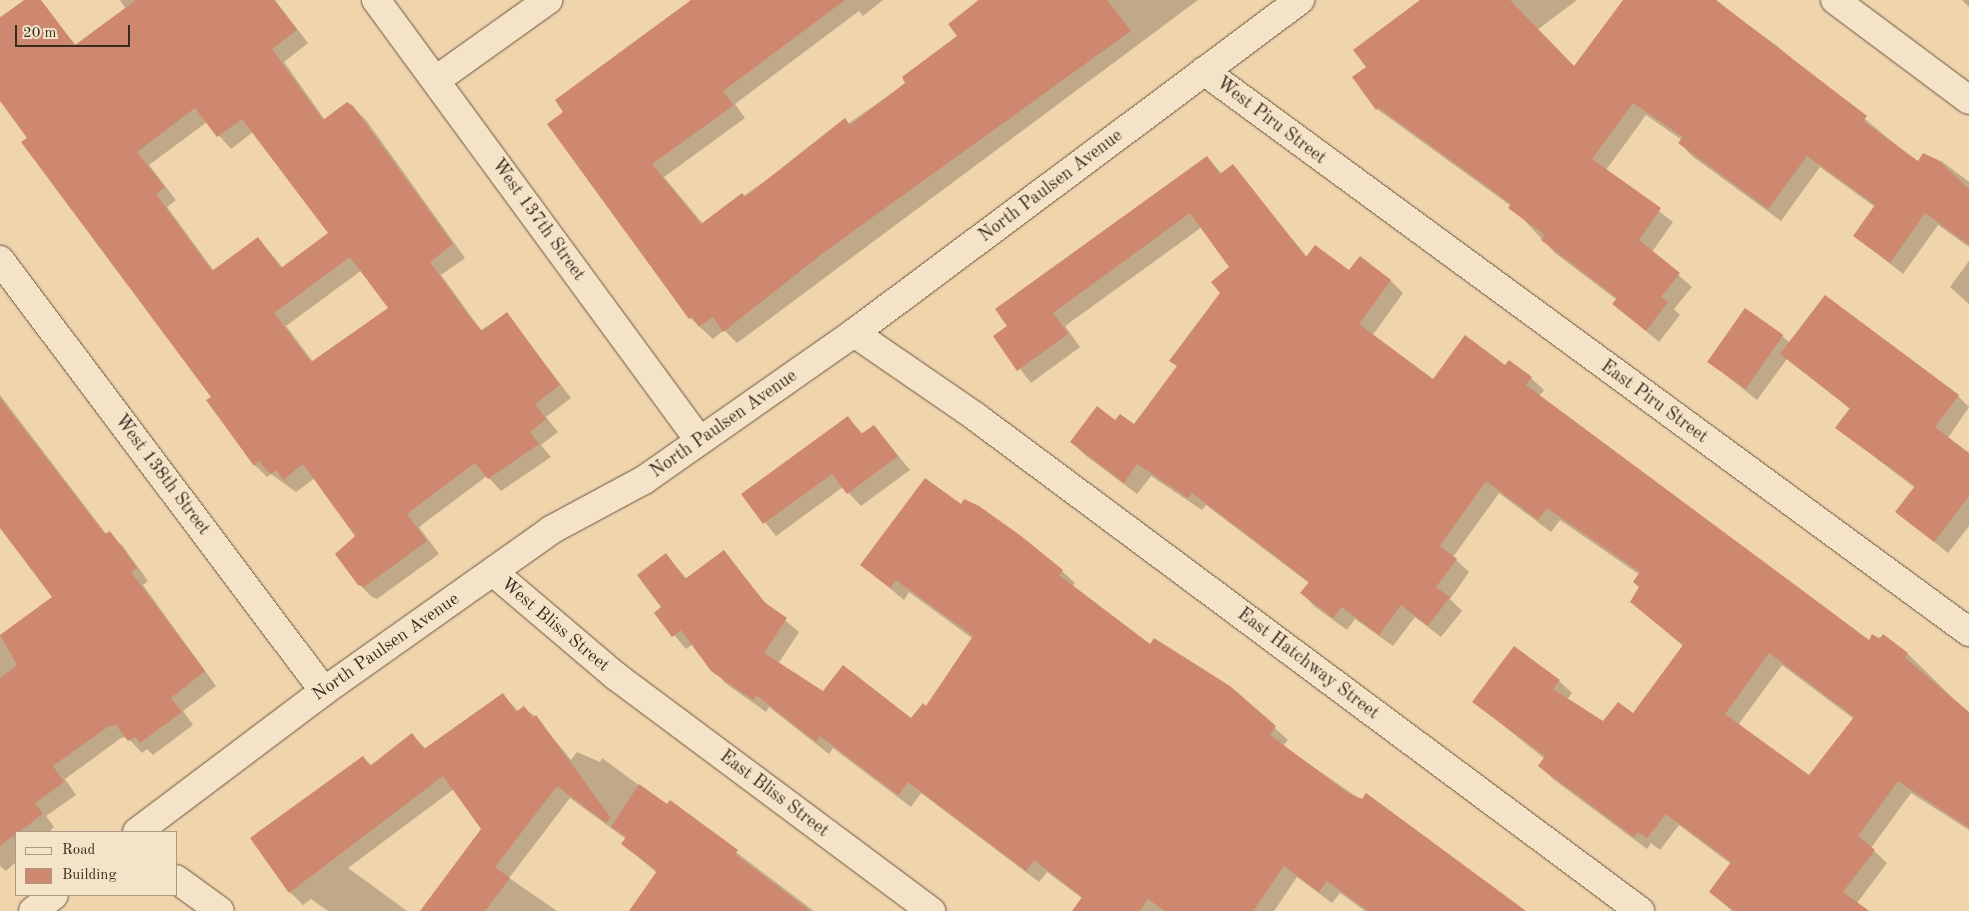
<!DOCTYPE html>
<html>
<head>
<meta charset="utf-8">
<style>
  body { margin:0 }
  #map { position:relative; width:1969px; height:911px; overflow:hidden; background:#f0d4ab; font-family:"Old Standard TT",serif }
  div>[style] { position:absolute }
  .shadow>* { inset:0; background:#0003 }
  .building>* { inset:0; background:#ce886f; transform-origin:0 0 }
  .roads { filter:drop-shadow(0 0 1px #675443) drop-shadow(0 0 1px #675443) }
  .street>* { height:28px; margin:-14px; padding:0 14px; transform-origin:14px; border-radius:14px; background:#f5e3c8 }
  .secondary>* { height:28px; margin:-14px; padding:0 14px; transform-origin:14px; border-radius:14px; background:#f5e3c8 }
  span { translate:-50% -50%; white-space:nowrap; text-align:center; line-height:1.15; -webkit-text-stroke:4px #f5e3c8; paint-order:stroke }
  .street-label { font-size:18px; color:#392a20 }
  .legend { position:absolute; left:15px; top:831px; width:162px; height:65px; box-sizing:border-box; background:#f5e3c8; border:1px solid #aa9985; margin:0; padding:6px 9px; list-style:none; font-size:15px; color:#392a20 }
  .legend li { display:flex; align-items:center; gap:10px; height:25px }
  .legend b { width:25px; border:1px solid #aa9985 }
  .scale { position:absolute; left:15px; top:25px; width:115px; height:22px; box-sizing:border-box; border:2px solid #392a20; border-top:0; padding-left:6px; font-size:15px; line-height:18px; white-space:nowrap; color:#392a20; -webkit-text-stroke:4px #f5e3c8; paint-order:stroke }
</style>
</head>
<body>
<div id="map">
  <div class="shadow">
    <i style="clip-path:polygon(evenodd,25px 0,37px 0,76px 45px,126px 9px,120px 0,275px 0,308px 43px,284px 62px,325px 120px,353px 107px,366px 120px,465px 258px,441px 275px,481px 330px,507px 314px,571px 398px,546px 417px,558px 432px,541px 445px,551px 457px,501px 491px,487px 476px,419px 527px,439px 554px,377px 599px,372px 597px,359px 584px,357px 536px,315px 478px,296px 492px,271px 474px,267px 477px,255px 465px,213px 397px,0 99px,0 17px,25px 0,207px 122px,231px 149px,253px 132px,330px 233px,283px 268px,258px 238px,214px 271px,167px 207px,176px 200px,149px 165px,207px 122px,25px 0,362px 270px,390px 308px,314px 363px,286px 326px,362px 270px)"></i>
    <i style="clip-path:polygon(693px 0,883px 0,863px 16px,859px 11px,735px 104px,745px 118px,664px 177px,703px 224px,907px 83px,959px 36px,950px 24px,978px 0,1198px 0,737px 343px,724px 330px,713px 339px,690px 318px,549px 125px)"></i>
    <i style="clip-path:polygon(1423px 0,1577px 0,1537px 30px,1574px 68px,1628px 0,1713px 0,1776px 45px,1918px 163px,1937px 164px,1940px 160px,1969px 182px,1969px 247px,1938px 225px,1903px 274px,1855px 236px,1875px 207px,1820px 167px,1781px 221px,1692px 156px,1680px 143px,1682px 140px,1646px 115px,1606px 170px,1673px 222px,1652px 252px,1692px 287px,1674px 309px,1680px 315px,1659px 342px,1614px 304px,1617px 300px,1555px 253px,1511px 206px,1377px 109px)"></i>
    <i style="clip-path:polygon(1962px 0,1969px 0,1969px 7px)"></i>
    <i style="clip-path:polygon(evenodd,1207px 157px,1222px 174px,1233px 166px,1307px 257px,1349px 272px,1360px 257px,1391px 281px,1403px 293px,1372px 336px,1433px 380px,1505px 366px,1531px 378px,1544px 390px,1539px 396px,1869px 641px,1883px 636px,1908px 654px,1969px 714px,1969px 830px,1911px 793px,1871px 848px,1887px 863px,1857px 903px,1869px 911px,1732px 911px,1710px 892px,1731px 864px,1679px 825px,1660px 850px,1651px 843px,1647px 849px,1553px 779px,1540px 766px,1545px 759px,1474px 702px,1559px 681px,1572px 693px,1567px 700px,1604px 722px,1634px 715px,1683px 646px,1632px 602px,1640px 588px,1640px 575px,1560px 520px,1551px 532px,1499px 493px,1453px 557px,1469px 572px,1450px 599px,1462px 611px,1441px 637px,1415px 617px,1393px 646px,1355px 619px,1347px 630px,1314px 606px,1302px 593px,1309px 583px,1206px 505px,1202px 510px,1151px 476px,1137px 494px,1085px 455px,1072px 442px,1115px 421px,1135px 426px,1178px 367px,1171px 361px,1222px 293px,1231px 267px,1202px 227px,1065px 326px,1080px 347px,1031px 383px,995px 337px,1207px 157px,1782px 665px,1854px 719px,1809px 777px,1738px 725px,1782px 665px)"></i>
    <i style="clip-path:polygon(1969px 261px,1969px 304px,1950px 287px)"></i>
    <i style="clip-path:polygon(1782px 336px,1790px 343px,1958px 396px,1969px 407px,1948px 438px,1969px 454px,1969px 526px,1948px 553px,1897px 512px,1915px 488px,1837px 428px,1850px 409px,1787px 359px,1757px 400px,1708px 361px)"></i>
    <i style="clip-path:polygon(0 395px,107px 535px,122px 545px,148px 581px,143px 585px,216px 686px,183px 711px,193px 725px,153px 755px,147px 749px,142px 753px,127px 737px,121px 738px,65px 779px,76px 795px,46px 816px,54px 827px,49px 832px,16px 832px,16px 862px,6px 871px,0 866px,0 636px,54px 597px,0 526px)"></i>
    <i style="clip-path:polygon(848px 418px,863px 434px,874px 426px,910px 470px,861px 506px,843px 487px,776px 536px,743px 495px)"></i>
    <i style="clip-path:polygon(961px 506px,1062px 571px,1075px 583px,1072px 587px,1150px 646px,1229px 687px,1288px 740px,1283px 746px,1522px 911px,1365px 911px,1340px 893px,1332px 903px,1297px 877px,1274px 911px,1074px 911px,1082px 898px,1047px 872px,1039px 882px,921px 793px,911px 807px,833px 748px,829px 754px,769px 707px,766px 712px,725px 683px,693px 644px,686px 649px,655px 613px,663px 607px,666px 555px,687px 579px,724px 552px,769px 607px,799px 632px,778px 664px,823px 693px,911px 720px,926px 707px,973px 639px,909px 592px,904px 600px,862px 565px)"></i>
    <i style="clip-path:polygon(502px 694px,519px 712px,524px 708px,536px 717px,571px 760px,577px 752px,600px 762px,602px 758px,667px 806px,670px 802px,814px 911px,631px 911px,657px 873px,623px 844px,626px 839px,570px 798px,509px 878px,557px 911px,421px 911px,482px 829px,454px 789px,348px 868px,407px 911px,328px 911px,311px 899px,303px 905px,290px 892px,363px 757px,372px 766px,412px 735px,426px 749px)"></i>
  </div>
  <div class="building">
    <i style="clip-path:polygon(evenodd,24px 0,41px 0,75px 45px,136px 0,274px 0,297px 30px,272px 49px,323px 120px,347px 102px,353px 106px,453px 244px,430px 262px,469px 316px,482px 331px,507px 312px,560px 385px,535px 404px,546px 419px,530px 432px,539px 444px,488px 479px,475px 463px,407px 514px,427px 541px,364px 587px,358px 585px,335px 554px,355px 536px,303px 464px,283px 480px,276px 470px,270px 474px,259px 461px,254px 466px,206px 400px,211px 397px,21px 142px,27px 138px,0 101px,0 18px,24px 0,195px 108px,217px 137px,242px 119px,328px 233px,281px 268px,258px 237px,212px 271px,156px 194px,165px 187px,137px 152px,195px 108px,24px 0,350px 257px,388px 308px,311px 362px,274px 313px,350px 257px)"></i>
    <i style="clip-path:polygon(691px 0,845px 0,723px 91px,734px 105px,652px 164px,701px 224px,742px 193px,745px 197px,845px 118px,850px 125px,905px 83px,902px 77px,957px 36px,948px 24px,979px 0,1107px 0,1131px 31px,827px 250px,723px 332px,713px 317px,699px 327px,692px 316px,689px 319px,547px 124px,563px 112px,555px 100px)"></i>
    <i style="clip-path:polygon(1420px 0,1510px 0,1574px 66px,1623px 0,1716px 0,1867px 116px,1863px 121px,1918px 161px,1923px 153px,1938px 160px,1969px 189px,1969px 245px,1925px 213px,1890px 263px,1853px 236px,1875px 205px,1807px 156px,1768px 209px,1678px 143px,1683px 137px,1633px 103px,1592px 159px,1661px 208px,1639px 240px,1680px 273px,1661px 297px,1668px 302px,1646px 331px,1612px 304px,1617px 298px,1541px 240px,1545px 235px,1508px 208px,1511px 204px,1379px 108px,1376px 110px,1352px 77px,1366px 67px,1353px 50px)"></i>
    <i style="clip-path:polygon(evenodd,1207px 156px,1220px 174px,1233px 164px,1306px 257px,1315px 245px,1349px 270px,1360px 256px,1391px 280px,1359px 324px,1433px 379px,1465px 335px,1505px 365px,1509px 360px,1532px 377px,1526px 385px,1869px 640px,1872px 634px,1880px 639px,1883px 634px,1908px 653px,1905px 657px,1910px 662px,1969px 712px,1969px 828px,1898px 781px,1858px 836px,1875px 850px,1843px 892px,1869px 911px,1734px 911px,1709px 892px,1731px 862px,1666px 814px,1647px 838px,1638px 832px,1634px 837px,1538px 766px,1545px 756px,1472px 702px,1514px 646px,1560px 680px,1553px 689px,1603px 721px,1618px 702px,1633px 713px,1683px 645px,1630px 602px,1639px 587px,1633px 582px,1640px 572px,1547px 508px,1538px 520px,1486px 481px,1440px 546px,1457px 559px,1436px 587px,1450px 597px,1428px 626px,1401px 605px,1379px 635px,1342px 607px,1333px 618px,1300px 593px,1309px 582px,1192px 493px,1188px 498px,1137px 464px,1124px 483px,1070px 442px,1097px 406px,1115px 420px,1120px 414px,1134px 424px,1177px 366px,1169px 361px,1220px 293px,1211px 282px,1229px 267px,1190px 213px,1053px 313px,1068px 334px,1017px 371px,993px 336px,1007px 326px,995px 309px,1207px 156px,1769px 653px,1854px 717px,1809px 775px,1725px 714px,1769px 653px)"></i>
    <i style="clip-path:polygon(1825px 295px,1959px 395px,1935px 427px,1969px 453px,1969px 496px,1934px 542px,1895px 512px,1915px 486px,1835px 428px,1850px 408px,1780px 354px)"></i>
    <i style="left:1745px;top:308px;width:47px;height:66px;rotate:35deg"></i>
    <i style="clip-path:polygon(0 398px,105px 534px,110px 531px,137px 568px,131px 572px,205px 671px,171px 698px,182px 712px,140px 743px,135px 737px,128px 741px,116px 725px,109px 726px,53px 766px,64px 782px,35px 803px,43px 814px,0 846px,0 678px,17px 665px,0 635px,52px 597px,0 528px)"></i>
    <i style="clip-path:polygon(848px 416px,861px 434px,874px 425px,898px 456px,847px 494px,832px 474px,763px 524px,741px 494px)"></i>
    <i style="clip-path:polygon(925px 478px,961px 504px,964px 499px,979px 506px,1021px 536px,1063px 570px,1059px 575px,1150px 644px,1154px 638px,1230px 686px,1276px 726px,1270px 735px,1348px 793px,1362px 799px,1366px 793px,1526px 911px,1368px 911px,1327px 881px,1319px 892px,1284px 866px,1253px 911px,1165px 911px,1148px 899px,1140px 911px,1072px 911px,1082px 897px,1034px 860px,1026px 871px,908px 782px,898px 795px,820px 736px,816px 742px,756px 695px,753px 700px,711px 671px,681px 630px,672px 637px,654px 613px,661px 607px,637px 575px,666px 553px,685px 579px,724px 550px,764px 602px,787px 618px,764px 653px,823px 691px,843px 665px,911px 718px,923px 703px,926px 706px,973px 636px,896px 580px,890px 588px,860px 565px)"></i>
    <i style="clip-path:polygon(503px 693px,516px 712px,524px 706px,533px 718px,536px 715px,611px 818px,606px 823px,557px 786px,495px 867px,510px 878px,485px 911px,420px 911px,481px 829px,443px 776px,289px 893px,250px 838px,363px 756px,370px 766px,412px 733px,424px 749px)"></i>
    <i style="clip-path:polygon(639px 784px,667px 804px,670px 800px,738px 850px,735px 854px,810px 911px,629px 911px,657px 871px,621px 844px,626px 837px,611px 827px)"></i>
  </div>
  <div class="roads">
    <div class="street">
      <i style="left:376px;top:0;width:546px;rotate:53.72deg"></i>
      <i style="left:1204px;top:71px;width:949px;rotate:36.25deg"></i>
      <i style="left:436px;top:80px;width:138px;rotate:-35.5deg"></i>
      <i style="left:0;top:260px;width:539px;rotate:53.07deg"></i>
      <i style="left:854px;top:333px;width:148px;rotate:34.5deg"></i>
      <i style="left:976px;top:417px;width:828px;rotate:36.65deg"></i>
      <i style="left:493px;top:572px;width:162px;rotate:40.3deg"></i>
      <i style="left:617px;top:677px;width:392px;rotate:36.7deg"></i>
      <i style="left:137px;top:832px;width:234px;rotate:-37deg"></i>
      <i style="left:324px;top:691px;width:278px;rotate:-35.3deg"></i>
      <i style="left:551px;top:530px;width:106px;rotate:-28.3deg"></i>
      <i style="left:644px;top:480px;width:256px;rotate:-35deg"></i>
      <i style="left:854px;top:333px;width:557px;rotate:-36.75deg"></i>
      <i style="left:176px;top:879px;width:54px;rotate:36deg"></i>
      <i style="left:33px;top:911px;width:26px;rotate:-37deg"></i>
    </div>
    <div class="secondary">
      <i style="left:1835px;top:0;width:167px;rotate:36.7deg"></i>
    </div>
  </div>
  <div class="street-label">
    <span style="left:1271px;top:121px;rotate:37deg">West Piru Street</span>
    <span style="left:1051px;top:186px;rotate:-37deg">North Paulsen Avenue</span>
    <span style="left:538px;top:220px;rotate:54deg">West 137th Street</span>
    <span style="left:1654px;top:402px;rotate:36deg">East Piru Street</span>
    <span style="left:724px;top:424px;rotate:-35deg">North Paulsen Avenue</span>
    <span style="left:162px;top:475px;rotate:53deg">West 138th Street</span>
    <span style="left:555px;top:625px;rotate:40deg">West Bliss Street</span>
    <span style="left:386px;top:647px;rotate:-35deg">North Paulsen Avenue</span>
    <span style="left:1308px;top:664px;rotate:37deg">East Hatchway Street</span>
    <span style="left:774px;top:794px;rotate:37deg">East Bliss Street</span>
  </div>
  <ul class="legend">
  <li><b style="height:6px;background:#f5e3c8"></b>Road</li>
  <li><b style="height:14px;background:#ce886f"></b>Building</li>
  </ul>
  <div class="scale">20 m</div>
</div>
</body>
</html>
